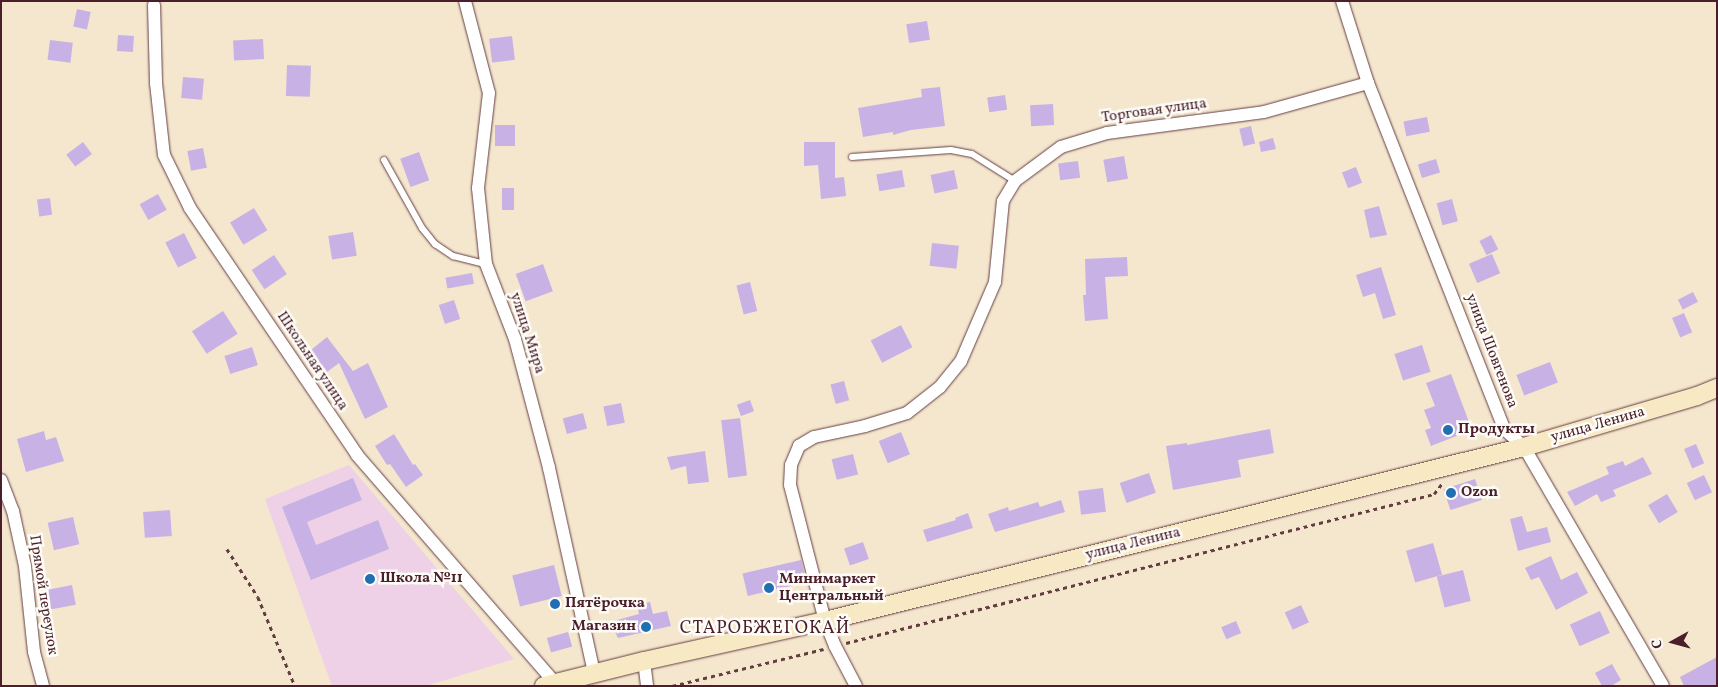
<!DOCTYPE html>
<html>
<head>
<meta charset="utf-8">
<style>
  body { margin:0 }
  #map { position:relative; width:1718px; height:687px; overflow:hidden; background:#f5e6ce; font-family:Vollkorn,serif }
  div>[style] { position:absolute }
  .built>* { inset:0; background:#eed0e7 }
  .building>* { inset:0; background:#c8b2e5; transform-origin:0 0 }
  .path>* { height:2.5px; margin-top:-1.25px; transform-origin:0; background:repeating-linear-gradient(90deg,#643d43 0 4px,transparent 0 8px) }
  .roads { filter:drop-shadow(0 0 1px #643d43) drop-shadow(0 0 1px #643d43) }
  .lane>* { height:6px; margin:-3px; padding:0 3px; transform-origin:3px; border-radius:3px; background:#fff }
  .street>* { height:12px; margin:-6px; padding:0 6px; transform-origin:6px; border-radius:6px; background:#fff }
  .secondary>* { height:18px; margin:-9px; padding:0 9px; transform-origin:9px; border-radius:9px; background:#f7e9c3 }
  .dots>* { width:14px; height:14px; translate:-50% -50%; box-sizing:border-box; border:2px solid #fdfcf7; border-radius:50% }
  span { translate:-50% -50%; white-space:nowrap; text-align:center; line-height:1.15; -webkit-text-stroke:5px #fdfcf7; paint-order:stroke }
  .street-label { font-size:15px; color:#4a1f2b }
  .poi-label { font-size:15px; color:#4a1f2b; font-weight:700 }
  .left { translate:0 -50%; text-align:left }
  .right { translate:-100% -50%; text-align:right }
  .quarter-label { font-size:18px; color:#4a1f2b; letter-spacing:1px }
  .frame { position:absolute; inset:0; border:2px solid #4a1f2b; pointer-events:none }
  .north { position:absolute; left:1648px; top:617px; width:50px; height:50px; -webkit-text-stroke:4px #fdfcf7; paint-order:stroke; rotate:263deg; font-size:14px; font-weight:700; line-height:20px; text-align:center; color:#4a1f2b }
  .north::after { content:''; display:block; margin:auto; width:18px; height:22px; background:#4a1f2b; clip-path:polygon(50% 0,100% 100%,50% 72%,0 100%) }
</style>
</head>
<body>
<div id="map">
  <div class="built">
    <i style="clip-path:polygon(349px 465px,514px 659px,426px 686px,332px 686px,265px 499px)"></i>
  </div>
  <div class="building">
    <i style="left:77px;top:9px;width:14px;height:18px;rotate:12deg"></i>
    <i style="left:927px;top:21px;width:19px;height:21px;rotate:81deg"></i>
    <i style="left:118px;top:35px;width:16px;height:16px;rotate:4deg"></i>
    <i style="left:512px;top:36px;width:24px;height:23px;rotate:83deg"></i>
    <i style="left:263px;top:39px;width:20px;height:30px;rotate:87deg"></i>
    <i style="left:50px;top:40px;width:23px;height:20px;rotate:7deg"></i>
    <i style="left:287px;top:65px;width:24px;height:31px;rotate:2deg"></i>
    <i style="left:183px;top:77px;width:21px;height:21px;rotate:5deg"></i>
    <i style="clip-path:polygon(940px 87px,945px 126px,911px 130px,893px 135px,893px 132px,863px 137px,858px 108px,922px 97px,921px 89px)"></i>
    <i style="left:1005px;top:95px;width:15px;height:18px;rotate:82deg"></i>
    <i style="left:1053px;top:104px;width:21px;height:23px;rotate:87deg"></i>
    <i style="left:1427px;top:117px;width:15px;height:24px;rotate:79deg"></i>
    <i style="left:495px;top:125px;width:20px;height:21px"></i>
    <i style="left:1251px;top:126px;width:18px;height:12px;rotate:77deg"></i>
    <i style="clip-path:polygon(1273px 138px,1276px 149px,1261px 152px,1259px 142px)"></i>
    <i style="left:83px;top:142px;width:15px;height:21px;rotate:53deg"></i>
    <i style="clip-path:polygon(804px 142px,835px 142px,835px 178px,844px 177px,846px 196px,821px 199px,818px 165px,804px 166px)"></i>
    <i style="left:203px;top:148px;width:20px;height:16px;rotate:79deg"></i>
    <i style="left:419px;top:152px;width:30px;height:20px;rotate:70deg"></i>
    <i style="left:1124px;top:156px;width:23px;height:21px;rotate:80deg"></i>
    <i style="left:1436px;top:159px;width:14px;height:19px;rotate:73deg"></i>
    <i style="left:1078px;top:161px;width:17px;height:20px;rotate:83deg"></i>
    <i style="left:1356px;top:167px;width:17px;height:15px;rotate:69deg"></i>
    <i style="left:902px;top:170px;width:17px;height:26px;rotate:80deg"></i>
    <i style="left:954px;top:170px;width:19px;height:24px;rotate:78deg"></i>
    <i style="left:502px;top:188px;width:12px;height:22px"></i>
    <i style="left:158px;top:194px;width:18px;height:21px;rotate:61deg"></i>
    <i style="left:50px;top:198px;width:17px;height:13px;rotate:83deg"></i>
    <i style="left:1452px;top:199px;width:23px;height:16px;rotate:75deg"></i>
    <i style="clip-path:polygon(1379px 206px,1387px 235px,1370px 238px,1364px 210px)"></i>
    <i style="left:254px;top:208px;width:26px;height:28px;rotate:59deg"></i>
    <i style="left:353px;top:232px;width:24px;height:25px;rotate:81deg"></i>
    <i style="left:184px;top:233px;width:28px;height:21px;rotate:63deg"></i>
    <i style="left:1491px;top:235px;width:16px;height:13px;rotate:63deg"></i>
    <i style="left:932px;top:243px;width:27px;height:23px;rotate:6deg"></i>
    <i style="left:1492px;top:254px;width:21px;height:25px;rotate:67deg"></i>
    <i style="left:274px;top:255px;width:23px;height:27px;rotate:56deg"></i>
    <i style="clip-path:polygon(1127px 257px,1128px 276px,1105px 277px,1108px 319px,1085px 321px,1083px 295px,1086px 295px,1085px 259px)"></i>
    <i style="left:543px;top:264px;width:29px;height:29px;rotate:70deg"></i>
    <i style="clip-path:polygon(1381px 267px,1396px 315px,1383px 319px,1375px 293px,1363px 297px,1356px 275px)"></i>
    <i style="left:472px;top:273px;width:11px;height:27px;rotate:80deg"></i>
    <i style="left:750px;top:282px;width:30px;height:14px;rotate:76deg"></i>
    <i style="left:1693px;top:292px;width:11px;height:17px;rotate:63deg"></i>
    <i style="left:454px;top:300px;width:20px;height:16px;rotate:72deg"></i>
    <i style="left:223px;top:311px;width:27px;height:37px;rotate:57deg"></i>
    <i style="left:1684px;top:313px;width:21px;height:13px;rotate:67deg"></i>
    <i style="left:901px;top:325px;width:25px;height:34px;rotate:63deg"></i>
    <i style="clip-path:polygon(327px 337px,353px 371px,368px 363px,388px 407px,365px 419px,339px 363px,327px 372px,311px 350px)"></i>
    <i style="left:1422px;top:345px;width:28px;height:29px;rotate:72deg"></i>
    <i style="left:252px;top:347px;width:19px;height:29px;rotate:72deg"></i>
    <i style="left:1550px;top:362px;width:22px;height:36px;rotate:69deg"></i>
    <i style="clip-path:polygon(1451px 374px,1472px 430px,1431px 446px,1425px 430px,1431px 428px,1424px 410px,1435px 406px,1426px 383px)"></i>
    <i style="left:844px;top:381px;width:20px;height:14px;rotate:75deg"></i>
    <i style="left:750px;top:400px;width:12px;height:14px;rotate:70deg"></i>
    <i style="left:621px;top:403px;width:20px;height:18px;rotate:79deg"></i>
    <i style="left:583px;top:413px;width:16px;height:21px;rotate:75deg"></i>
    <i style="left:740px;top:418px;width:58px;height:19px;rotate:83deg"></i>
    <i style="clip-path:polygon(1270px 429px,1274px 453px,1238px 460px,1241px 477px,1173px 490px,1166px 446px,1187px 443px,1187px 445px)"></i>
    <i style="clip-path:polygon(44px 431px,46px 440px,56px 437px,64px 461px,26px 472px,17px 439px)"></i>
    <i style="left:901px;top:432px;width:24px;height:24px;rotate:68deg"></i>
    <i style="clip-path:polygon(394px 434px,413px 465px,415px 464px,423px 475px,406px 487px,390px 464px,387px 465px,375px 446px)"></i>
    <i style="left:1696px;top:444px;width:21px;height:13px;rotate:67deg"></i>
    <i style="clip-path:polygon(705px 451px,709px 482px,688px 484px,686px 466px,671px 470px,667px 457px)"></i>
    <i style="left:853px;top:454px;width:21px;height:22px;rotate:76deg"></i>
    <i style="clip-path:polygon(1643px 457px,1652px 474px,1613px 490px,1616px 496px,1601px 502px,1597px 494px,1575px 506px,1567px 492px,1609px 474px,1606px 467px,1623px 461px,1625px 466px)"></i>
    <i style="left:1149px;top:473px;width:21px;height:31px;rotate:71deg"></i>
    <i style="left:1704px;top:475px;width:19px;height:19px;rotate:65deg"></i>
    <i style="clip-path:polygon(353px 478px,362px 500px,307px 522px,316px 545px,378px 520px,389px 549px,311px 580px,282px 507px)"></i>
    <i style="left:1475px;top:479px;width:22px;height:33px;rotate:72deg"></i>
    <i style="left:1103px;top:488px;width:24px;height:25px;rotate:83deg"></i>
    <i style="left:1667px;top:494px;width:21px;height:22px;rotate:59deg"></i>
    <i style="clip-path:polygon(1061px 500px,1065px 512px,995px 532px,988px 514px,1008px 507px,1009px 511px,1038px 502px,1040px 507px)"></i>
    <i style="left:170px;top:510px;width:26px;height:27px;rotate:86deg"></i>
    <i style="clip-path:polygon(968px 513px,973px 528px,927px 542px,923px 530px,956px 520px,955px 518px)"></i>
    <i style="clip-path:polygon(1522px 516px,1527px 532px,1547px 527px,1551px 542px,1518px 551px,1510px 519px)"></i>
    <i style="left:73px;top:517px;width:28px;height:26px;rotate:77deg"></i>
    <i style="left:863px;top:542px;width:18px;height:20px;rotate:71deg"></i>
    <i style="left:1433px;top:543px;width:33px;height:28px;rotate:74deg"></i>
    <i style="clip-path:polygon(1551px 556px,1561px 580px,1577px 572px,1588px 593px,1556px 610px,1539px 577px,1531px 580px,1525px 568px)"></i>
    <i style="left:801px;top:560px;width:23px;height:60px;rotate:77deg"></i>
    <i style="left:554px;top:565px;width:32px;height:43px;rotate:76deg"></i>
    <i style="left:1463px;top:570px;width:32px;height:27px;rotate:76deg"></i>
    <i style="left:72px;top:585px;width:20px;height:27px;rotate:79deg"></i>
    <i style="clip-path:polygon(650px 602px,653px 614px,667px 611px,671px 626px,618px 638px,610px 622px,639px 614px,637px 605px)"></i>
    <i style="left:1301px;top:605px;width:19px;height:18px;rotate:65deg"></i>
    <i style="left:1600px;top:611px;width:24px;height:33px;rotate:66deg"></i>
    <i style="left:1236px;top:621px;width:13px;height:16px;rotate:67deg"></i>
    <i style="left:568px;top:632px;width:15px;height:22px;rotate:74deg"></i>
    <i style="clip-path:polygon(1717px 657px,1717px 686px,1684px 686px,1680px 677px)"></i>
    <i style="clip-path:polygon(1612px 664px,1621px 680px,1611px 686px,1602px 686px,1595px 673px)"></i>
  </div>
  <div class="path">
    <i style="left:227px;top:549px;width:57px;rotate:57.1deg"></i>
    <i style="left:258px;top:597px;width:96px;rotate:67.4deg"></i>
    <i style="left:846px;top:643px;width:607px;rotate:-14.22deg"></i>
    <i style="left:1434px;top:494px;width:15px;rotate:-53deg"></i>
    <i style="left:672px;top:686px;width:156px;rotate:-13.7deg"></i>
  </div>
  <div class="roads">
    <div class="lane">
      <i style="left:852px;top:157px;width:99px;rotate:-4deg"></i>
      <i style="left:951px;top:150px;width:21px;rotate:11deg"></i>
      <i style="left:972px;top:154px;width:51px;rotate:32.1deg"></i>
      <i style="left:384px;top:160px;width:78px;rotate:60.8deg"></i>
      <i style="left:422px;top:228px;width:21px;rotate:51deg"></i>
      <i style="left:435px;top:244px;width:22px;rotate:34deg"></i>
      <i style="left:453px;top:256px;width:34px;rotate:14deg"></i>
    </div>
    <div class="street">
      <i style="left:465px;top:1px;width:95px;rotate:75.4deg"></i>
      <i style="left:489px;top:93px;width:96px;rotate:96.6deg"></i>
      <i style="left:478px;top:188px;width:76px;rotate:84deg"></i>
      <i style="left:486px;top:264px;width:80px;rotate:68.9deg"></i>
      <i style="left:515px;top:339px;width:133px;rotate:75.2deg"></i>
      <i style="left:549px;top:468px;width:210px;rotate:77.6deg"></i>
      <i style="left:1342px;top:1px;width:86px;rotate:72.4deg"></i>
      <i style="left:1368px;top:83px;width:372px;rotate:68.5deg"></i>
      <i style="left:1504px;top:429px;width:27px;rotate:42deg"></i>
      <i style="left:1524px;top:447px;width:276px;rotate:59.8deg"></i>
      <i style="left:154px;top:5px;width:78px;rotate:88.5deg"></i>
      <i style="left:156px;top:83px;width:72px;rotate:83.7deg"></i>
      <i style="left:164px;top:155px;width:59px;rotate:63.9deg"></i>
      <i style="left:190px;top:208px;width:298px;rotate:55.9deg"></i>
      <i style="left:357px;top:455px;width:302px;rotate:49deg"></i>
      <i style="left:1px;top:480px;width:33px;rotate:69deg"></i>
      <i style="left:13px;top:511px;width:56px;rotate:77.7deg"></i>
      <i style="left:25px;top:566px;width:86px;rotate:84deg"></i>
      <i style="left:34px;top:652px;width:35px;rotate:75deg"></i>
      <i style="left:644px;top:661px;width:25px;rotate:83deg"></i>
      <i style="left:856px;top:686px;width:45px;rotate:-117.7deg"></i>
      <i style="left:835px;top:646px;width:27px;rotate:-112deg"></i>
      <i style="left:825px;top:621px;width:140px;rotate:-104.4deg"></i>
      <i style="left:790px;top:485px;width:20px;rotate:-87deg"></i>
      <i style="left:791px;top:465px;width:21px;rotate:-67deg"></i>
      <i style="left:799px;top:446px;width:17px;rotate:-31deg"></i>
      <i style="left:814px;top:437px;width:52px;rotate:-12.2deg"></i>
      <i style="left:865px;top:426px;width:44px;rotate:-17.2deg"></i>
      <i style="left:907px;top:413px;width:42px;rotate:-38.2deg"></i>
      <i style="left:940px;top:387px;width:33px;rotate:-51deg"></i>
      <i style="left:961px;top:361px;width:86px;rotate:-66.7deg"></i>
      <i style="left:995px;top:282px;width:81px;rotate:-84.4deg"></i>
      <i style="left:1003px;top:201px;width:23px;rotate:-59deg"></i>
      <i style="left:1015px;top:181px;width:57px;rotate:-36.5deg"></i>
      <i style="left:1061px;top:147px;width:48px;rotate:-16.9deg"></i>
      <i style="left:1107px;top:133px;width:158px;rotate:-7.6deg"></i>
      <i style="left:1264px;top:112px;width:108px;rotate:-15.6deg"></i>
    </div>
    <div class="secondary">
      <i style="left:544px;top:686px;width:103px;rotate:-14deg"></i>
      <i style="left:644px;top:661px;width:185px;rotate:-12.5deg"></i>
      <i style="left:825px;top:621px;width:720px;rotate:-13.98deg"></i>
      <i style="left:1524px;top:447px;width:180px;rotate:-16.4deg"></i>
      <i style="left:1697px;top:396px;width:22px;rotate:-22deg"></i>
    </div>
  </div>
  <div class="dots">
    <i style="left:1448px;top:430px;background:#1f6fb2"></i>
    <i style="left:1451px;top:493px;background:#1f6fb2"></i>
    <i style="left:370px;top:579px;background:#1f6fb2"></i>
    <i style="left:769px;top:588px;background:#1f6fb2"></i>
    <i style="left:555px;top:604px;background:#1f6fb2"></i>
    <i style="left:646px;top:627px;background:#1f6fb2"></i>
  </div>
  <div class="street-label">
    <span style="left:1154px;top:111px;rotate:-8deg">Торговая улица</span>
    <span style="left:527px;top:333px;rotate:72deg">улица Мира</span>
    <span style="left:1491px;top:351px;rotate:69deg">улица Шовгенова</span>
    <span style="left:312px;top:361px;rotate:56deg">Школьная улица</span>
    <span style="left:1598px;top:425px;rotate:-16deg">улица Ленина</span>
    <span style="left:1133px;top:544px;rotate:-14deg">улица Ленина</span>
    <span style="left:43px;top:595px;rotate:81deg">Прямой переулок</span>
  </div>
  <div class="poi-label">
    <span class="left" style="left:1458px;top:430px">Продукты</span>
    <span class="left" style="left:1461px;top:493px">Ozon</span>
    <span class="left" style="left:380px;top:579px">Школа №11</span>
    <span class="left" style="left:779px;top:588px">Минимаркет<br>Центральный</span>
    <span class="left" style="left:565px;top:604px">Пятёрочка</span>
    <span class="right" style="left:636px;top:627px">Магазин</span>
  </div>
  <div class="quarter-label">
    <span style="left:765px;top:629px">СТАРОБЖЕГОКАЙ</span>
  </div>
  <div class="frame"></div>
  <div class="north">С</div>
</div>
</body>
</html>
